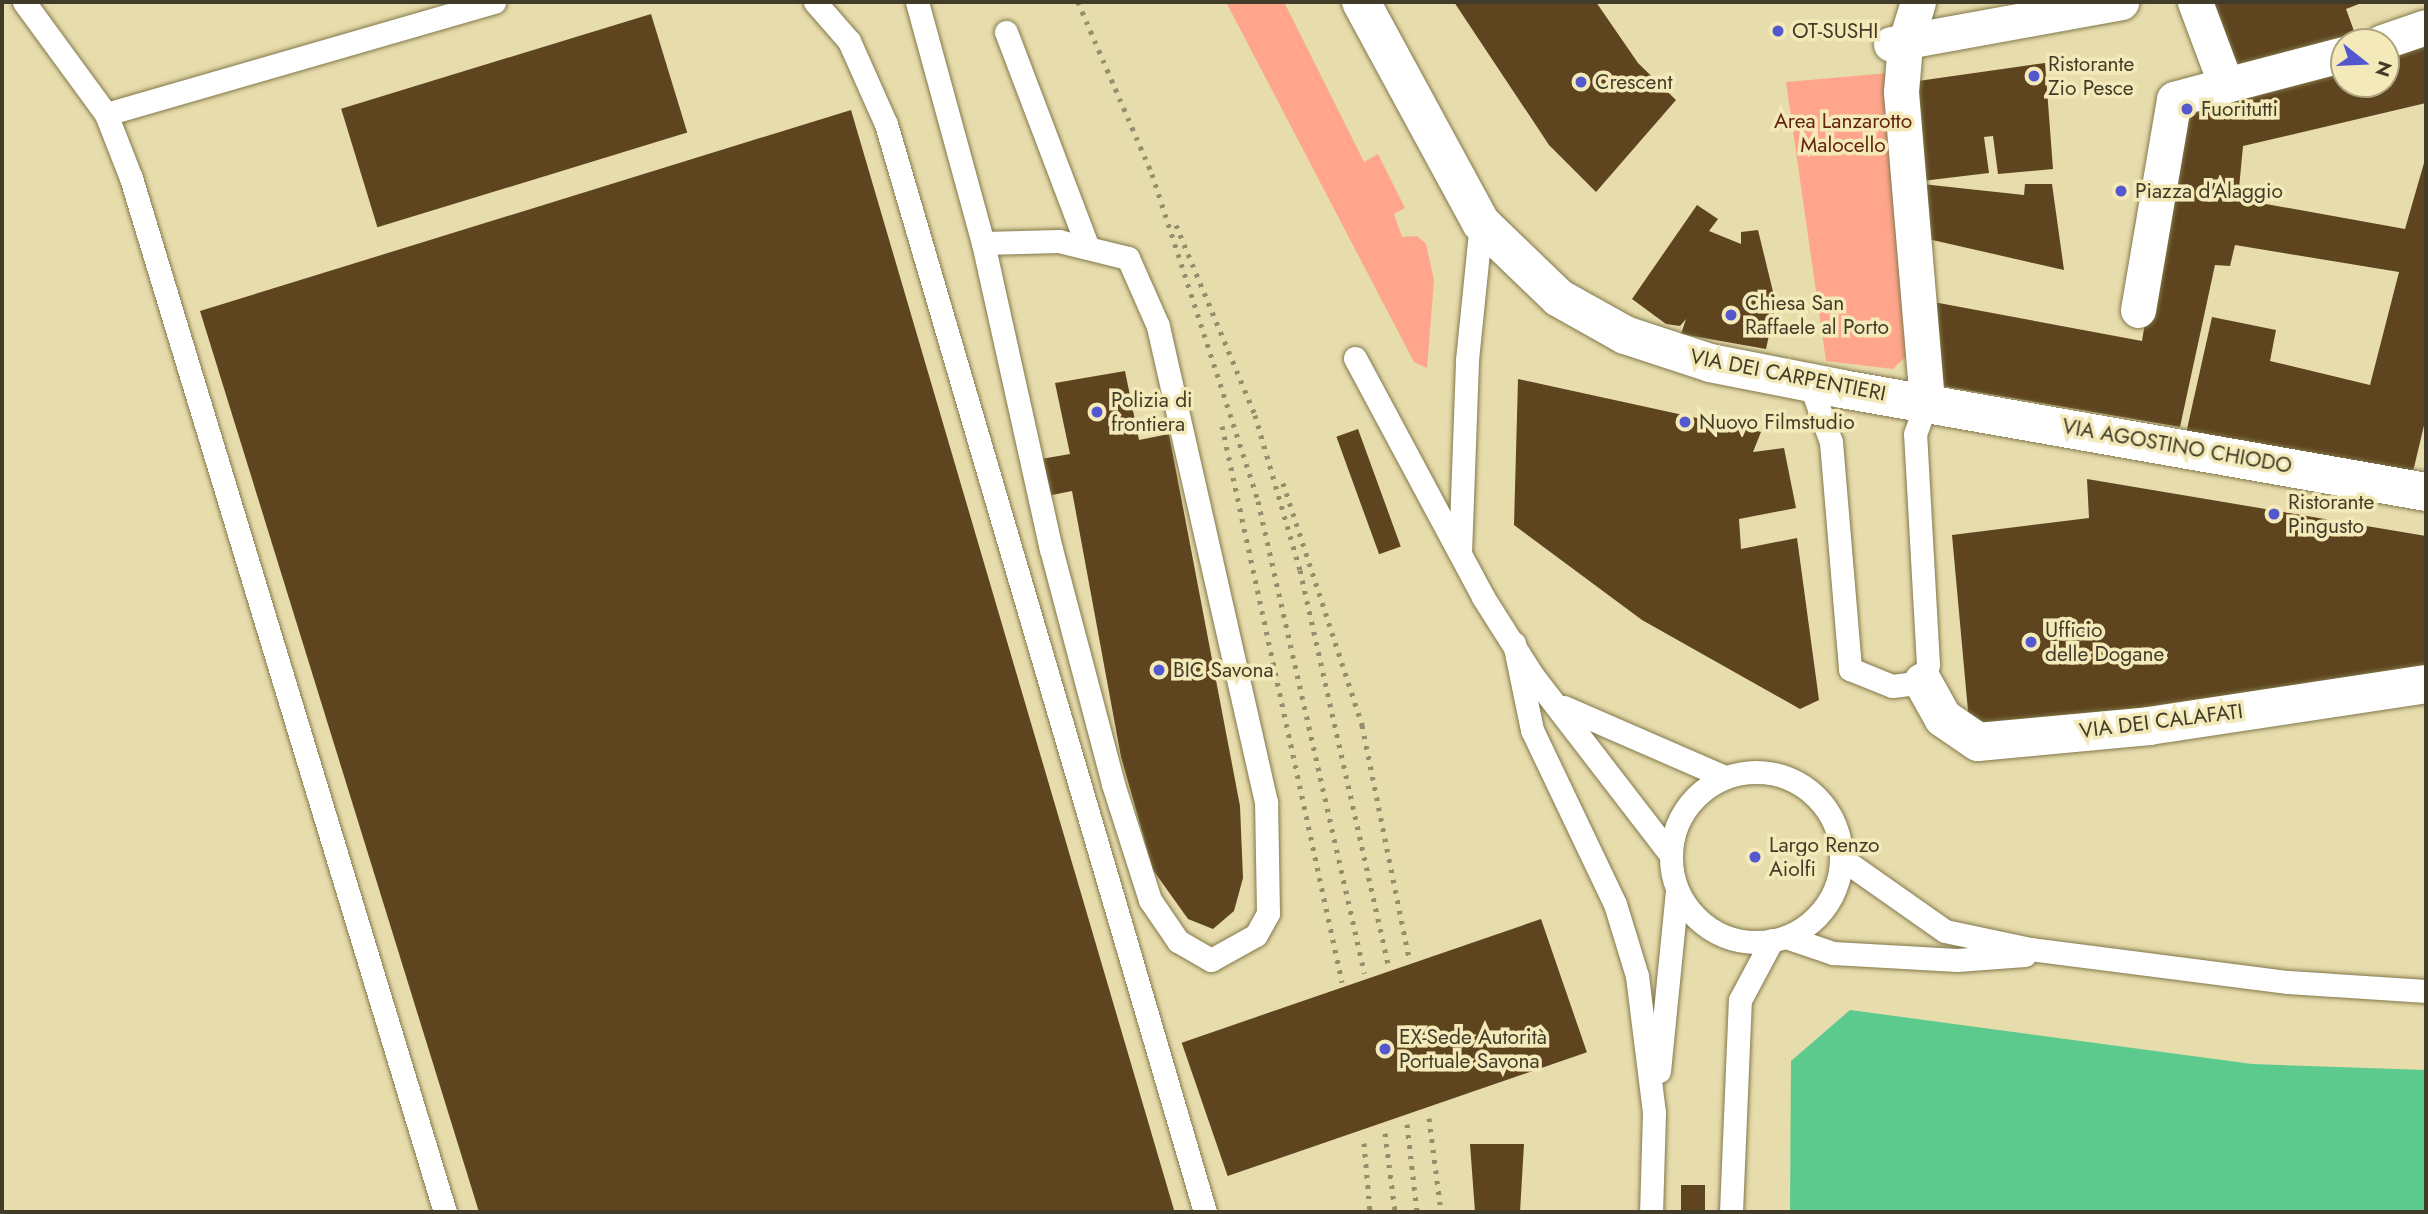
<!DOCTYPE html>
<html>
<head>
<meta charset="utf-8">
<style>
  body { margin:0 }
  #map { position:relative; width:2428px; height:1214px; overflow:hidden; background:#e7dcac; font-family:Jost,sans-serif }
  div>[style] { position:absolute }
  .green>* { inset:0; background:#fea58c }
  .water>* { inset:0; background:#5cca8d }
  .building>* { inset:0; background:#5e451f; transform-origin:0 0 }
  .roads { filter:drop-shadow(0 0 2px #82784b) drop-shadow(0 0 2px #82784b) }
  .service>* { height:23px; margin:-11.5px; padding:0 11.5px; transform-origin:11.5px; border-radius:11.5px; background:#fff }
  .service>.ring { margin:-11.5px; padding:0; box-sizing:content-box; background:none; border:23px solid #fff; border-radius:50% }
  .pedestrian>* { height:35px; margin:-17.5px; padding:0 17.5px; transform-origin:17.5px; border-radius:17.5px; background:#fff }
  .minor>* { height:38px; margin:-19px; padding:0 19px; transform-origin:19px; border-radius:19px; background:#fff }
  .rail>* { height:5px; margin-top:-2.5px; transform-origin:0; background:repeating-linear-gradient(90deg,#958d6b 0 3.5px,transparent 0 10.5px) }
  .dots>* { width:19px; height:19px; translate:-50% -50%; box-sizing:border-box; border:4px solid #f4e9b9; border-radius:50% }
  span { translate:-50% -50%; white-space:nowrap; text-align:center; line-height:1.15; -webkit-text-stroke:7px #f4e9b9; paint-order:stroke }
  .poi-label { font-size:21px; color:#413c29 }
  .left { translate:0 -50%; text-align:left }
  .park-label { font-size:21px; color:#642310 }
  .street-label { font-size:21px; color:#413c29 }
  .frame { position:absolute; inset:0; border:4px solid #413c29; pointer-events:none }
  .north { position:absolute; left:2330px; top:28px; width:70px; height:70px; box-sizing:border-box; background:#f4e9b9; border:2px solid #aca47f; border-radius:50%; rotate:108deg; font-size:19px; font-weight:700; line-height:28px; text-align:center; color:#413c29 }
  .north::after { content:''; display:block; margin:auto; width:24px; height:32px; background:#5358ce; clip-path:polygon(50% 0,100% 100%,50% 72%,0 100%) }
</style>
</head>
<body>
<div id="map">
  <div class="green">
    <i style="clip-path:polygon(1226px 2px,1284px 2px,1364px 162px,1378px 154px,1405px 208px,1394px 214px,1402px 237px,1417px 236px,1426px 244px,1434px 280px,1427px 368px,1414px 362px)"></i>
    <i style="clip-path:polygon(1889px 73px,1910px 352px,1893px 369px,1826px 361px,1786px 82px)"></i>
  </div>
  <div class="water">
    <i style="clip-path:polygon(1850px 1010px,2252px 1064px,2426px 1070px,2426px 1212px,1790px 1212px,1791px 1061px)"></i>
  </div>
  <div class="building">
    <i style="clip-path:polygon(1454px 2px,1596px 2px,1638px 63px,1676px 100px,1596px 192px,1549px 145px)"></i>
    <i style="clip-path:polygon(2209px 2px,2364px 2px,2346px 9px,2358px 42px,2235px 75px)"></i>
    <i style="left:651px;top:14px;width:124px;height:324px;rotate:73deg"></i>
    <i style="clip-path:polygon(2426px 44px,2426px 103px,2243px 146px,2238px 199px,2405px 229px,2426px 156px,2426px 417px,2412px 476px,2185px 438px,2212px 317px,2276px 330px,2270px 361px,2370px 385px,2399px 272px,2235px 245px,2230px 266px,2215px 265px,2180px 427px,1936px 385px,1928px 301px,2142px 341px,2180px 106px,2344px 65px,2344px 84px,2386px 84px,2386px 54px)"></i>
    <i style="clip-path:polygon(2045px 63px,2053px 169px,1998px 174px,1993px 136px,1984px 137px,1989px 173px,1922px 181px,1911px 82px)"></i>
    <i style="clip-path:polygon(851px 110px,1174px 1210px,479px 1212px,200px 311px)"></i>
    <i style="clip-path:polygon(1922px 184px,2024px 195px,2025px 184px,2052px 184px,2064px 270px,1928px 239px)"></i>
    <i style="clip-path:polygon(1697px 205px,1718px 219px,1709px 231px,1741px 244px,1741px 232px,1758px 230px,1776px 304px,1766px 349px,1681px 334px,1686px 319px,1680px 326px,1666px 324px,1632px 299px)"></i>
    <i style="clip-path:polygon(1125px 371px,1139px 440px,1169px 434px,1240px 806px,1243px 878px,1234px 911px,1213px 929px,1188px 919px,1153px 870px,1121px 757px,1072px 491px,1047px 496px,1041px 459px,1070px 454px,1055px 383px)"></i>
    <i style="clip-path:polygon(1518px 379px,1761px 432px,1753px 452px,1784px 448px,1796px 508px,1739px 519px,1741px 549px,1797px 538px,1819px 700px,1800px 709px,1642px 620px,1514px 525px)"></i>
    <i style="left:1358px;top:429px;width:125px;height:23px;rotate:70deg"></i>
    <i style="clip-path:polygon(2087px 479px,2426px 536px,2426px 666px,1970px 733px,1952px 535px,2089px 518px)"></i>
    <i style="left:1541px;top:919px;width:141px;height:380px;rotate:71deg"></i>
    <i style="clip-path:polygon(1470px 1144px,1524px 1144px,1520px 1212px,1475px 1212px)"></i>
    <i style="left:1681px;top:1185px;width:24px;height:27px"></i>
  </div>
  <div class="roads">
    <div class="service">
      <i style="left:24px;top:2px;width:139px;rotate:53.8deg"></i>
      <i style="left:106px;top:114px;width:69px;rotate:68.7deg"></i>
      <i style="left:131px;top:178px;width:1081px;rotate:73.11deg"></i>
      <i style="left:815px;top:2px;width:52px;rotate:48.9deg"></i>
      <i style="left:849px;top:41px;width:91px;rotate:66deg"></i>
      <i style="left:886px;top:124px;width:1134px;rotate:73.66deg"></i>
      <i style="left:917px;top:2px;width:250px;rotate:74.7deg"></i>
      <i style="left:983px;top:243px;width:313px;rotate:77.5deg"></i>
      <i style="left:1051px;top:549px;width:243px;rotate:75.2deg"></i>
      <i style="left:1113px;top:784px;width:122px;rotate:72.3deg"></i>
      <i style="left:1150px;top:900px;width:50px;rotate:55.7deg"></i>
      <i style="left:1178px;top:941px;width:38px;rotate:30deg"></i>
      <i style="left:1211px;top:960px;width:51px;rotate:-29.1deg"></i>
      <i style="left:1256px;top:935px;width:25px;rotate:-61deg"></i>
      <i style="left:1268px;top:913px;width:111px;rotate:-91deg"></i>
      <i style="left:1266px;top:802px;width:488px;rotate:-102.8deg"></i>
      <i style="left:1158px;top:326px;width:74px;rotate:-113.8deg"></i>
      <i style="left:1128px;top:258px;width:71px;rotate:-166.2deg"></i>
      <i style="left:1059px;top:241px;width:76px;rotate:178.5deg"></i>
      <i style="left:1006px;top:32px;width:228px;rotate:69.2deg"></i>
      <i style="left:106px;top:114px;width:404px;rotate:-16.1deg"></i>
      <i style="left:1355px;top:358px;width:271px;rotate:61.8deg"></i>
      <i style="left:1483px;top:597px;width:93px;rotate:57.7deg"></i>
      <i style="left:1533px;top:676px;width:226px;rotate:52.4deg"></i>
      <i style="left:1809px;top:381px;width:65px;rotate:70.2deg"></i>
      <i style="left:1831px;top:442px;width:228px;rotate:85.2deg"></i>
      <i style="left:1850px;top:669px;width:45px;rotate:22deg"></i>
      <i style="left:1892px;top:686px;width:31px;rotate:-7deg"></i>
      <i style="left:1923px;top:682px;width:18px;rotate:-74deg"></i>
      <i style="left:1928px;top:665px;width:231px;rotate:-93.2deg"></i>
      <i style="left:1915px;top:434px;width:35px;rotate:-70deg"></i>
      <i style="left:1460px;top:553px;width:193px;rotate:-87.9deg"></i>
      <i style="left:1467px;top:360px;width:138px;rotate:-84.2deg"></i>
      <i style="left:1514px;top:643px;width:89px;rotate:78.3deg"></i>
      <i style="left:1532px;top:730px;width:193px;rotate:64.5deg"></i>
      <i style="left:1615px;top:904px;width:75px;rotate:73deg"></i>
      <i style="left:1637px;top:976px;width:138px;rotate:82.9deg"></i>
      <i style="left:1654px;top:1113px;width:99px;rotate:91.7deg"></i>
      <i style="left:1564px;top:707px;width:176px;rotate:23.5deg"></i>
      <i class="ring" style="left:1671px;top:772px;width:147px;height:147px"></i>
      <i style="left:1841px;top:858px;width:127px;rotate:35.1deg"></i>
      <i style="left:1945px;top:931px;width:87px;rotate:12deg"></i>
      <i style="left:2030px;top:949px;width:260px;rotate:7.3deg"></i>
      <i style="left:2288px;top:982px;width:138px;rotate:3.7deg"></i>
      <i style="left:1786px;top:937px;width:50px;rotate:18.8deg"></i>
      <i style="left:1833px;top:953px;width:124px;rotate:3.2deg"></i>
      <i style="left:1957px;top:960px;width:68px;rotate:-4.2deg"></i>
      <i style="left:1659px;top:1071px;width:182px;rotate:-84.3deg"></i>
      <i style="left:1731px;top:1212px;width:212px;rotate:-87.6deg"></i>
      <i style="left:1740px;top:1000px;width:68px;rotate:-61.9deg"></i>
    </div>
    <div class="pedestrian">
      <i style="left:1918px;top:2px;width:44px;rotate:107.2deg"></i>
      <i style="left:1905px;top:44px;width:48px;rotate:94.8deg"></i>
      <i style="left:1901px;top:92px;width:310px;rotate:85.2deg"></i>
      <i style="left:2382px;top:42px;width:46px;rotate:-18.8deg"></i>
      <i style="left:1891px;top:44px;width:234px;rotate:-10.3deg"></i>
      <i style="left:2226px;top:85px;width:122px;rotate:-14.7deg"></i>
      <i style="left:2138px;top:310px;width:214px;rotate:-80.3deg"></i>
      <i style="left:2174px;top:99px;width:54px;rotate:-15.1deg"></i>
      <i style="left:2226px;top:85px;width:89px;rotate:-110.5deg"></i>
    </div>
    <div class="minor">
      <i style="left:1361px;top:2px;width:251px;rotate:61.5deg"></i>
      <i style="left:1481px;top:223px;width:108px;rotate:43.9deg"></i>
      <i style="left:1559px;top:298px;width:76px;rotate:29.3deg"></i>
      <i style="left:1625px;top:335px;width:89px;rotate:18.2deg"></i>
      <i style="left:1710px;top:363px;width:135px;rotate:11.1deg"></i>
      <i style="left:1842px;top:389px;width:593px;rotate:10deg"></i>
      <i style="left:1923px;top:682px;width:41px;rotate:60.9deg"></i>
      <i style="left:1943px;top:718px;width:42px;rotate:34.4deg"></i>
      <i style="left:1978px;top:742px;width:172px;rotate:-5.3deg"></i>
      <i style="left:2149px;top:726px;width:280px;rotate:-8.6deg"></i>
    </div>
  </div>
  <div class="rail">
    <i style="left:1078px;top:2px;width:187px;rotate:66.7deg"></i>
    <i style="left:1152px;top:174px;width:344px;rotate:72deg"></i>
    <i style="left:1258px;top:501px;width:484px;rotate:77.3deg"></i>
    <i style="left:1176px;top:225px;width:206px;rotate:67.4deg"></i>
    <i style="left:1255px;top:415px;width:161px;rotate:73.8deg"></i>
    <i style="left:1300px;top:570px;width:403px;rotate:77.4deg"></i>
    <i style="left:1222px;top:426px;width:569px;rotate:77.82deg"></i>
    <i style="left:1283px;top:483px;width:255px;rotate:71.9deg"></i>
    <i style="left:1362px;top:725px;width:238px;rotate:78.6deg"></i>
    <i style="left:1429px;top:1118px;width:95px;rotate:82.7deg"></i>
    <i style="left:1407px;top:1124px;width:89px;rotate:83.5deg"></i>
    <i style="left:1385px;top:1133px;width:80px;rotate:82.8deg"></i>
    <i style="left:1364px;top:1143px;width:69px;rotate:85deg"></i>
  </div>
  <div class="dots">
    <i style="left:1778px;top:31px;background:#5358ce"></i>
    <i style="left:2034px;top:76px;background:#5358ce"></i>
    <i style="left:1581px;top:82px;background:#5358ce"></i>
    <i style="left:2187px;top:109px;background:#5358ce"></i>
    <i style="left:2121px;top:191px;background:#5358ce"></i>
    <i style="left:1731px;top:315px;background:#5358ce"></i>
    <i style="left:1097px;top:412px;background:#5358ce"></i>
    <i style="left:1685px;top:422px;background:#5358ce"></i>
    <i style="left:2274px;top:514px;background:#5358ce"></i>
    <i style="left:2031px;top:642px;background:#5358ce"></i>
    <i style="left:1159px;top:670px;background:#5358ce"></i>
    <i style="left:1755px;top:857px;background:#5358ce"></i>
    <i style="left:1385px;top:1049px;background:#5358ce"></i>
  </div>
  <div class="poi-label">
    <span class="left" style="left:1792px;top:31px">OT-SUSHI</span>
    <span class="left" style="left:2048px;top:76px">Ristorante<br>Zio Pesce</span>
    <span class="left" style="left:1595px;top:82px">Crescent</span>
    <span class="left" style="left:2201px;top:109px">Fuoritutti</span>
    <span class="left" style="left:2135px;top:191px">Piazza d'Alaggio</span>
    <span class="left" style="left:1745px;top:315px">Chiesa San<br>Raffaele al Porto</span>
    <span class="left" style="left:1111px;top:412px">Polizia di<br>frontiera</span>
    <span class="left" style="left:1699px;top:422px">Nuovo Filmstudio</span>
    <span class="left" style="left:2288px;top:514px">Ristorante<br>Pingusto</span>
    <span class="left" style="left:2045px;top:642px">Ufficio<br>delle Dogane</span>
    <span class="left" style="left:1173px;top:670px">BIC Savona</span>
    <span class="left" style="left:1769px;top:857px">Largo Renzo<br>Aiolfi</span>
    <span class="left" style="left:1399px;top:1049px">EX-Sede Autorità<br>Portuale Savona</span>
  </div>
  <div class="park-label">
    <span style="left:1843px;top:133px">Area Lanzarotto<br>Malocello</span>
  </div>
  <div class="street-label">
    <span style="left:1788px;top:375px;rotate:11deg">VIA DEI CARPENTIERI</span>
    <span style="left:2177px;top:446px;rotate:10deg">VIA AGOSTINO CHIODO</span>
    <span style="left:2161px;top:721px;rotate:-7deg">VIA DEI CALAFATI</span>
  </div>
  <div class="frame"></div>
  <div class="north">N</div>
</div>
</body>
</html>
